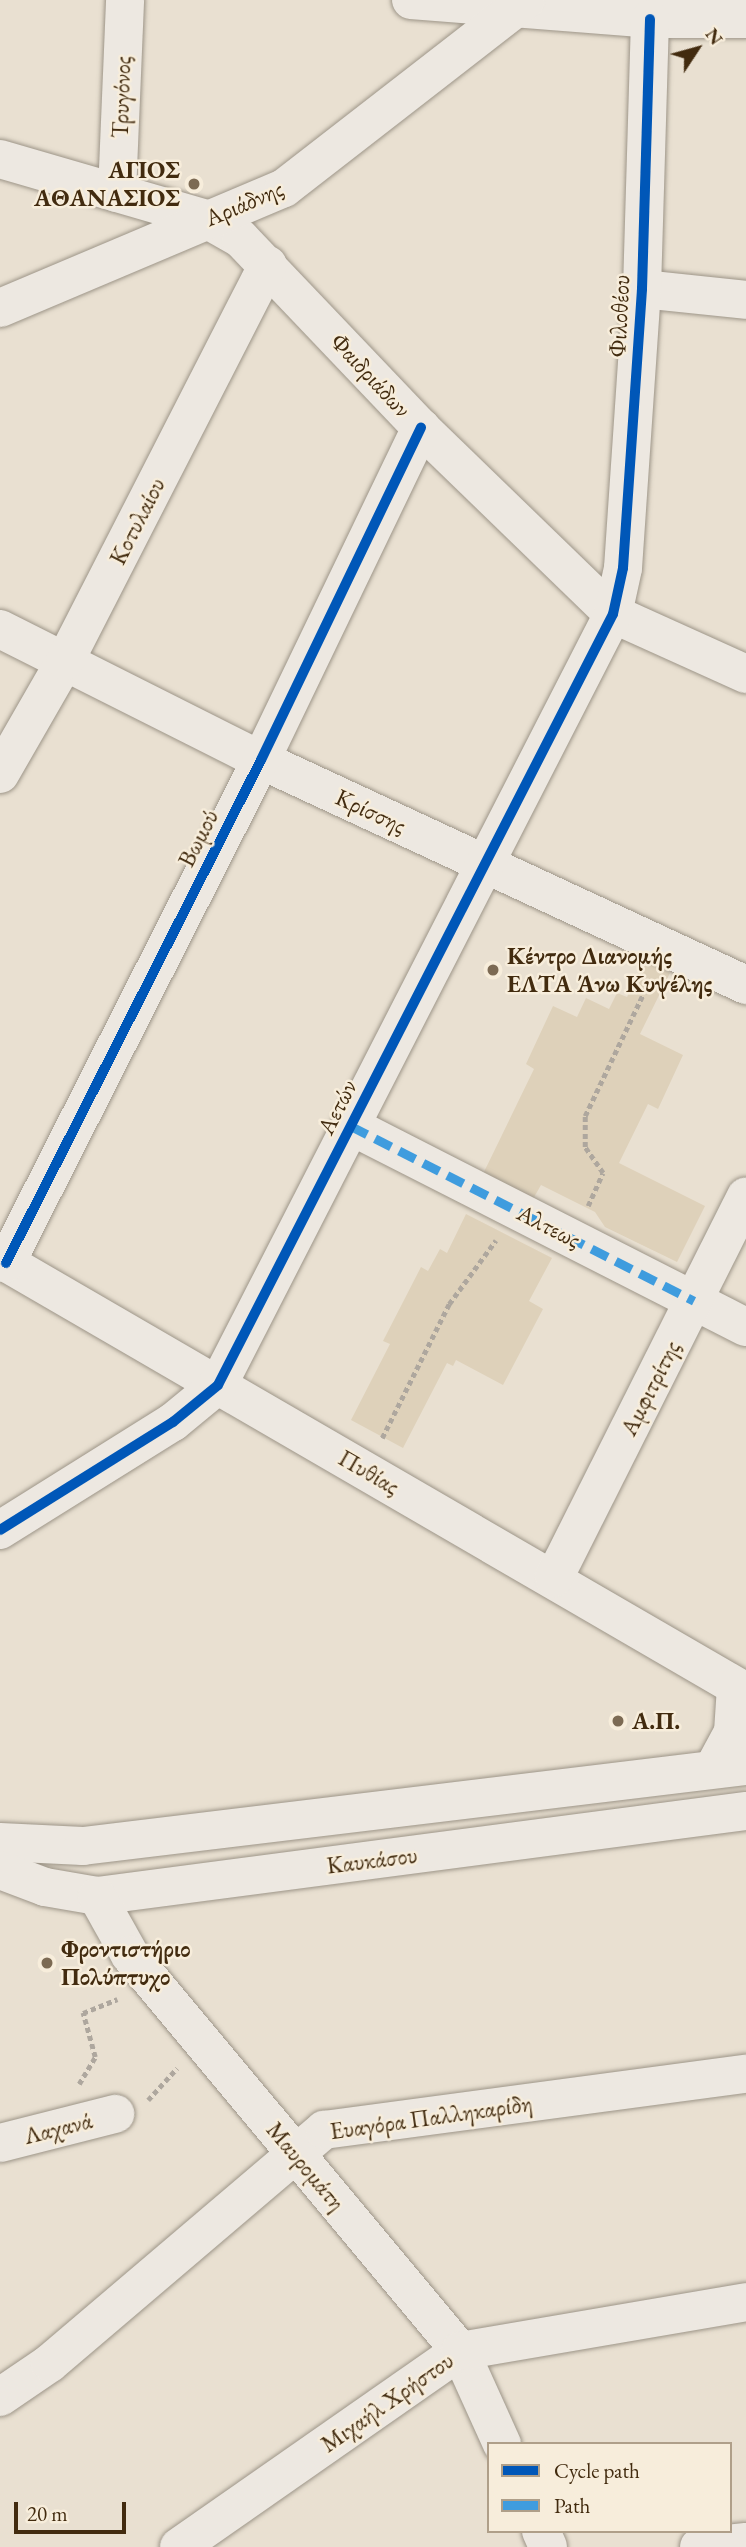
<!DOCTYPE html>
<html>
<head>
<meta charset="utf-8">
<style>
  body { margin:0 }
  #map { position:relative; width:746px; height:2547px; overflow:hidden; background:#e9e0d1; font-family:"EB Garamond",serif }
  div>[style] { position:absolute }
  .green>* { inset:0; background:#ded1ba }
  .path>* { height:4.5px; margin-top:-2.25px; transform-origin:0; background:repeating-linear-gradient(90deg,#aea79e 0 5px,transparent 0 8.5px) }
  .roads { filter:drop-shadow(0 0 2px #9d9588) drop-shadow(0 0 2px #9d9588) }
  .minor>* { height:38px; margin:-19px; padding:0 19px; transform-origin:19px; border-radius:19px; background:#ede8e1 }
  .quiet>* { height:9px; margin-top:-4.5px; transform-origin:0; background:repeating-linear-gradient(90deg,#3f9cde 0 18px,transparent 0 27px) }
  .cycleway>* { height:10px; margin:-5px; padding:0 5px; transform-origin:5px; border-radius:5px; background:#0057b8 }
  .dots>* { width:19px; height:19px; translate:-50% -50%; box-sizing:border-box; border:4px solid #f7eddb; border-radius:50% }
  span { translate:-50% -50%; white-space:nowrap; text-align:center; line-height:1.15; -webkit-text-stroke:5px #f7eddb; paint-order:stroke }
  .street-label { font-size:24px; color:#422b0f }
  .poi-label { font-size:24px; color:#422b0f; font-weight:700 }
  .right { translate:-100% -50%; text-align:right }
  .left { translate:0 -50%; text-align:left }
  .legend { position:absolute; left:487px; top:2442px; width:245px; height:91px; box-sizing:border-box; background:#f7eddb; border:2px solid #af9f89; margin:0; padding:9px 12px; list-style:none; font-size:21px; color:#422b0f }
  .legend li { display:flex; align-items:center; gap:14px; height:35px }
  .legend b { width:35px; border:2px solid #af9f89 }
  .north { position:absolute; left:662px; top:14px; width:70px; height:70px; -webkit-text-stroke:5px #f7eddb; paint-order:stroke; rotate:54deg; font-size:19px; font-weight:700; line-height:28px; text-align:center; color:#422b0f }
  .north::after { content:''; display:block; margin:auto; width:24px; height:32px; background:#422b0f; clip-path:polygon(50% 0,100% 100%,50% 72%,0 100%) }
  .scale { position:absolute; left:14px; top:2502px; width:112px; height:32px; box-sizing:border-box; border:4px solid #422b0f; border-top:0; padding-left:9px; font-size:21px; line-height:24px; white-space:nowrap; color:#422b0f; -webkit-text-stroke:5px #f7eddb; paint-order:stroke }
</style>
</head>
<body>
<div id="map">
  <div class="green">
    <i style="clip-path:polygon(645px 960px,670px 973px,640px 1034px,683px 1055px,658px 1109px,648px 1104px,619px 1163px,705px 1206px,677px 1262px,605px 1227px,595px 1212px,541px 1185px,533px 1199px,483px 1174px,534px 1069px,526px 1064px,553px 1006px,577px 1017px,586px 998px,609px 1009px,617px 993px,627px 997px)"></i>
    <i style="clip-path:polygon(466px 1214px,552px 1258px,529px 1301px,543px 1309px,503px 1385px,456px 1360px,453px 1366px,447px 1363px,403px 1448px,351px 1420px,390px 1344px,383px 1341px,421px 1267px,428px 1271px,440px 1249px,447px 1253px)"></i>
  </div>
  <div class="path">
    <i style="left:588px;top:1206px;width:36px;rotate:-66deg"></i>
    <i style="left:603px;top:1173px;width:32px;rotate:-125deg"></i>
    <i style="left:585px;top:1147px;width:31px;rotate:-90deg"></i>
    <i style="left:585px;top:1116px;width:151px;rotate:-64.5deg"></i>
    <i style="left:382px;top:1438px;width:150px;rotate:-63.4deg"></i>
    <i style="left:449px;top:1304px;width:79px;rotate:-53.7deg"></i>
    <i style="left:79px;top:2084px;width:31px;rotate:-59deg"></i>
    <i style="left:95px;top:2057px;width:46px;rotate:-105.3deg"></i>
    <i style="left:83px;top:2013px;width:37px;rotate:-22deg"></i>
    <i style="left:148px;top:2100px;width:43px;rotate:-47.8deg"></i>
  </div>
  <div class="roads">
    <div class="minor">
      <i style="left:411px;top:0;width:240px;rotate:4.5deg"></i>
      <i style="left:650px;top:19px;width:96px"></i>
      <i style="left:0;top:159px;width:215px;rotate:16.2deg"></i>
      <i style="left:206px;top:219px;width:40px;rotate:29.7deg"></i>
      <i style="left:241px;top:239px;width:261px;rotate:46.4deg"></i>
      <i style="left:421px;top:428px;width:267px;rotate:44.1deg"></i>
      <i style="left:613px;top:614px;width:146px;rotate:24.3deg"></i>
      <i style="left:117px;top:193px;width:193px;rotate:-87.6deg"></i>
      <i style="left:642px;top:289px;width:105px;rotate:6deg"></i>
      <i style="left:0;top:308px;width:308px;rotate:-22.9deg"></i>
      <i style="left:284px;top:188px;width:306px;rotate:-37.8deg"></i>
      <i style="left:0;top:629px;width:292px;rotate:26.7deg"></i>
      <i style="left:261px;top:760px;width:535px;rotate:24.89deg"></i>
      <i style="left:0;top:774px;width:130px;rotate:-60.1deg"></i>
      <i style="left:65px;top:661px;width:445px;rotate:-62.9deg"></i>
      <i style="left:351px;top:1126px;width:443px;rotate:27deg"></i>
      <i style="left:0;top:1259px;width:863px;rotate:30.13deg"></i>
      <i style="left:6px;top:1263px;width:564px;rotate:-63.12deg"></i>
      <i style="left:261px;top:760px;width:369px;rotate:-64.3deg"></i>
      <i style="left:0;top:1530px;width:204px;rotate:-32deg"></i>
      <i style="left:173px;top:1422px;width:58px;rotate:-39.4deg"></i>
      <i style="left:218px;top:1385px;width:866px;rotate:-62.87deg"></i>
      <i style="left:613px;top:614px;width:47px;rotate:-77.7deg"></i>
      <i style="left:623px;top:568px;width:280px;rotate:-86.1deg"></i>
      <i style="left:642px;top:289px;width:270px;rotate:-88.3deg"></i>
      <i style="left:554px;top:1578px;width:427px;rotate:-63.3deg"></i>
      <i style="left:713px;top:1769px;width:42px;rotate:-61.6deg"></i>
      <i style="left:733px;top:1732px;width:45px;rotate:-86.2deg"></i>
      <i style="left:0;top:1842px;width:83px;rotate:2.8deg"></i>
      <i style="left:83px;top:1846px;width:668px;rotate:-6.88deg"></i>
      <i style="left:0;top:1870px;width:48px;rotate:20.7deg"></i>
      <i style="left:45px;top:1887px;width:53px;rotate:9.8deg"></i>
      <i style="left:97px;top:1896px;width:655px;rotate:-7.46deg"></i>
      <i style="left:97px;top:1896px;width:68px;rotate:60.8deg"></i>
      <i style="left:130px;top:1955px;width:515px;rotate:50.19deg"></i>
      <i style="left:460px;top:2351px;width:102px;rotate:65.7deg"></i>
      <i style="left:0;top:2143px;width:119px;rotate:-14.2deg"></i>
      <i style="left:0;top:2397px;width:60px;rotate:-34.2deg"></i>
      <i style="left:50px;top:2363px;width:360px;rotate:-40.4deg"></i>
      <i style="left:324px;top:2130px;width:426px;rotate:-7.6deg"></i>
      <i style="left:541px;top:2531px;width:17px;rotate:66deg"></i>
      <i style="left:179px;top:2547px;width:343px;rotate:-34.9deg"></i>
      <i style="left:460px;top:2351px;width:290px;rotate:-9.7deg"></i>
      <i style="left:699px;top:2547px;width:47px;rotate:-6.1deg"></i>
    </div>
  </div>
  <div class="quiet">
    <i style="left:351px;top:1126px;width:385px;rotate:27deg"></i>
  </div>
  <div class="cycleway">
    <i style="left:6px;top:1263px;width:564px;rotate:-63.12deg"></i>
    <i style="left:261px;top:760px;width:369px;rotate:-64.3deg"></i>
    <i style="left:0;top:1530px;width:204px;rotate:-32deg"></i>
    <i style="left:173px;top:1422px;width:58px;rotate:-39.4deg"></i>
    <i style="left:218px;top:1385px;width:866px;rotate:-62.87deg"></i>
    <i style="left:613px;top:614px;width:47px;rotate:-77.7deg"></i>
    <i style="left:623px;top:568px;width:280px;rotate:-86.1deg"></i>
    <i style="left:642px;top:289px;width:270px;rotate:-88.3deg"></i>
  </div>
  <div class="dots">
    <i style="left:194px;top:184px;background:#7c6a53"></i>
    <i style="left:493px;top:970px;background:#7c6a53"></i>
    <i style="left:618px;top:1721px;background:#7c6a53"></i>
    <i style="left:47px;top:1963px;background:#7c6a53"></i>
  </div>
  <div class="street-label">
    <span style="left:121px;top:97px;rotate:-88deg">Τρυγόνος</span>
    <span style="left:244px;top:203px;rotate:-23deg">Αριάδνης</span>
    <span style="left:619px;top:316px;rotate:-87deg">Φιλοθέου</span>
    <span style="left:371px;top:375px;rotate:47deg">Φαιδριάδων</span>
    <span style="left:137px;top:521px;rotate:-63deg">Κοτυλαίου</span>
    <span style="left:371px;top:811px;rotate:25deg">Κρίσσης</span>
    <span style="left:198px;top:838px;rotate:-63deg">Βωμού</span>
    <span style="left:337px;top:1107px;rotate:-63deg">Αετών</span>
    <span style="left:549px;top:1226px;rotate:27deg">Αλτεως</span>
    <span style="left:650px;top:1388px;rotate:-63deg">Αμφιτρίτης</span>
    <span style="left:369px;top:1472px;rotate:30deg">Πυθίας</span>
    <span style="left:372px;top:1860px;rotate:-7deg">Καυκάσου</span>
    <span style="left:431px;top:2117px;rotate:-8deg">Ευαγόρα Παλληκαρίδη</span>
    <span style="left:58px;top:2128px;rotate:-14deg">Λαχανά</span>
    <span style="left:306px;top:2166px;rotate:50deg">Μαυρομάτη</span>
    <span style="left:387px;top:2402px;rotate:-35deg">Μιχαήλ Χρήστου</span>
  </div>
  <div class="poi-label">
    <span class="right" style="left:180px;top:184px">ΑΓΙΟΣ<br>ΑΘΑΝΑΣΙΟΣ</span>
    <span class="left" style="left:507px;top:970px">Κέντρο Διανομής<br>ΕΛΤΑ Άνω Κυψέλης</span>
    <span class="left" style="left:632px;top:1721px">Α.Π.</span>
    <span class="left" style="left:61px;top:1963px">Φροντιστήριο<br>Πολύπτυχο</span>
  </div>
  <ul class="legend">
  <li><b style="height:9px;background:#0057b8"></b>Cycle path</li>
  <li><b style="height:9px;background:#3f9cde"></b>Path</li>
  </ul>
  <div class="north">N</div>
  <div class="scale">20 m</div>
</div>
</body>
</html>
